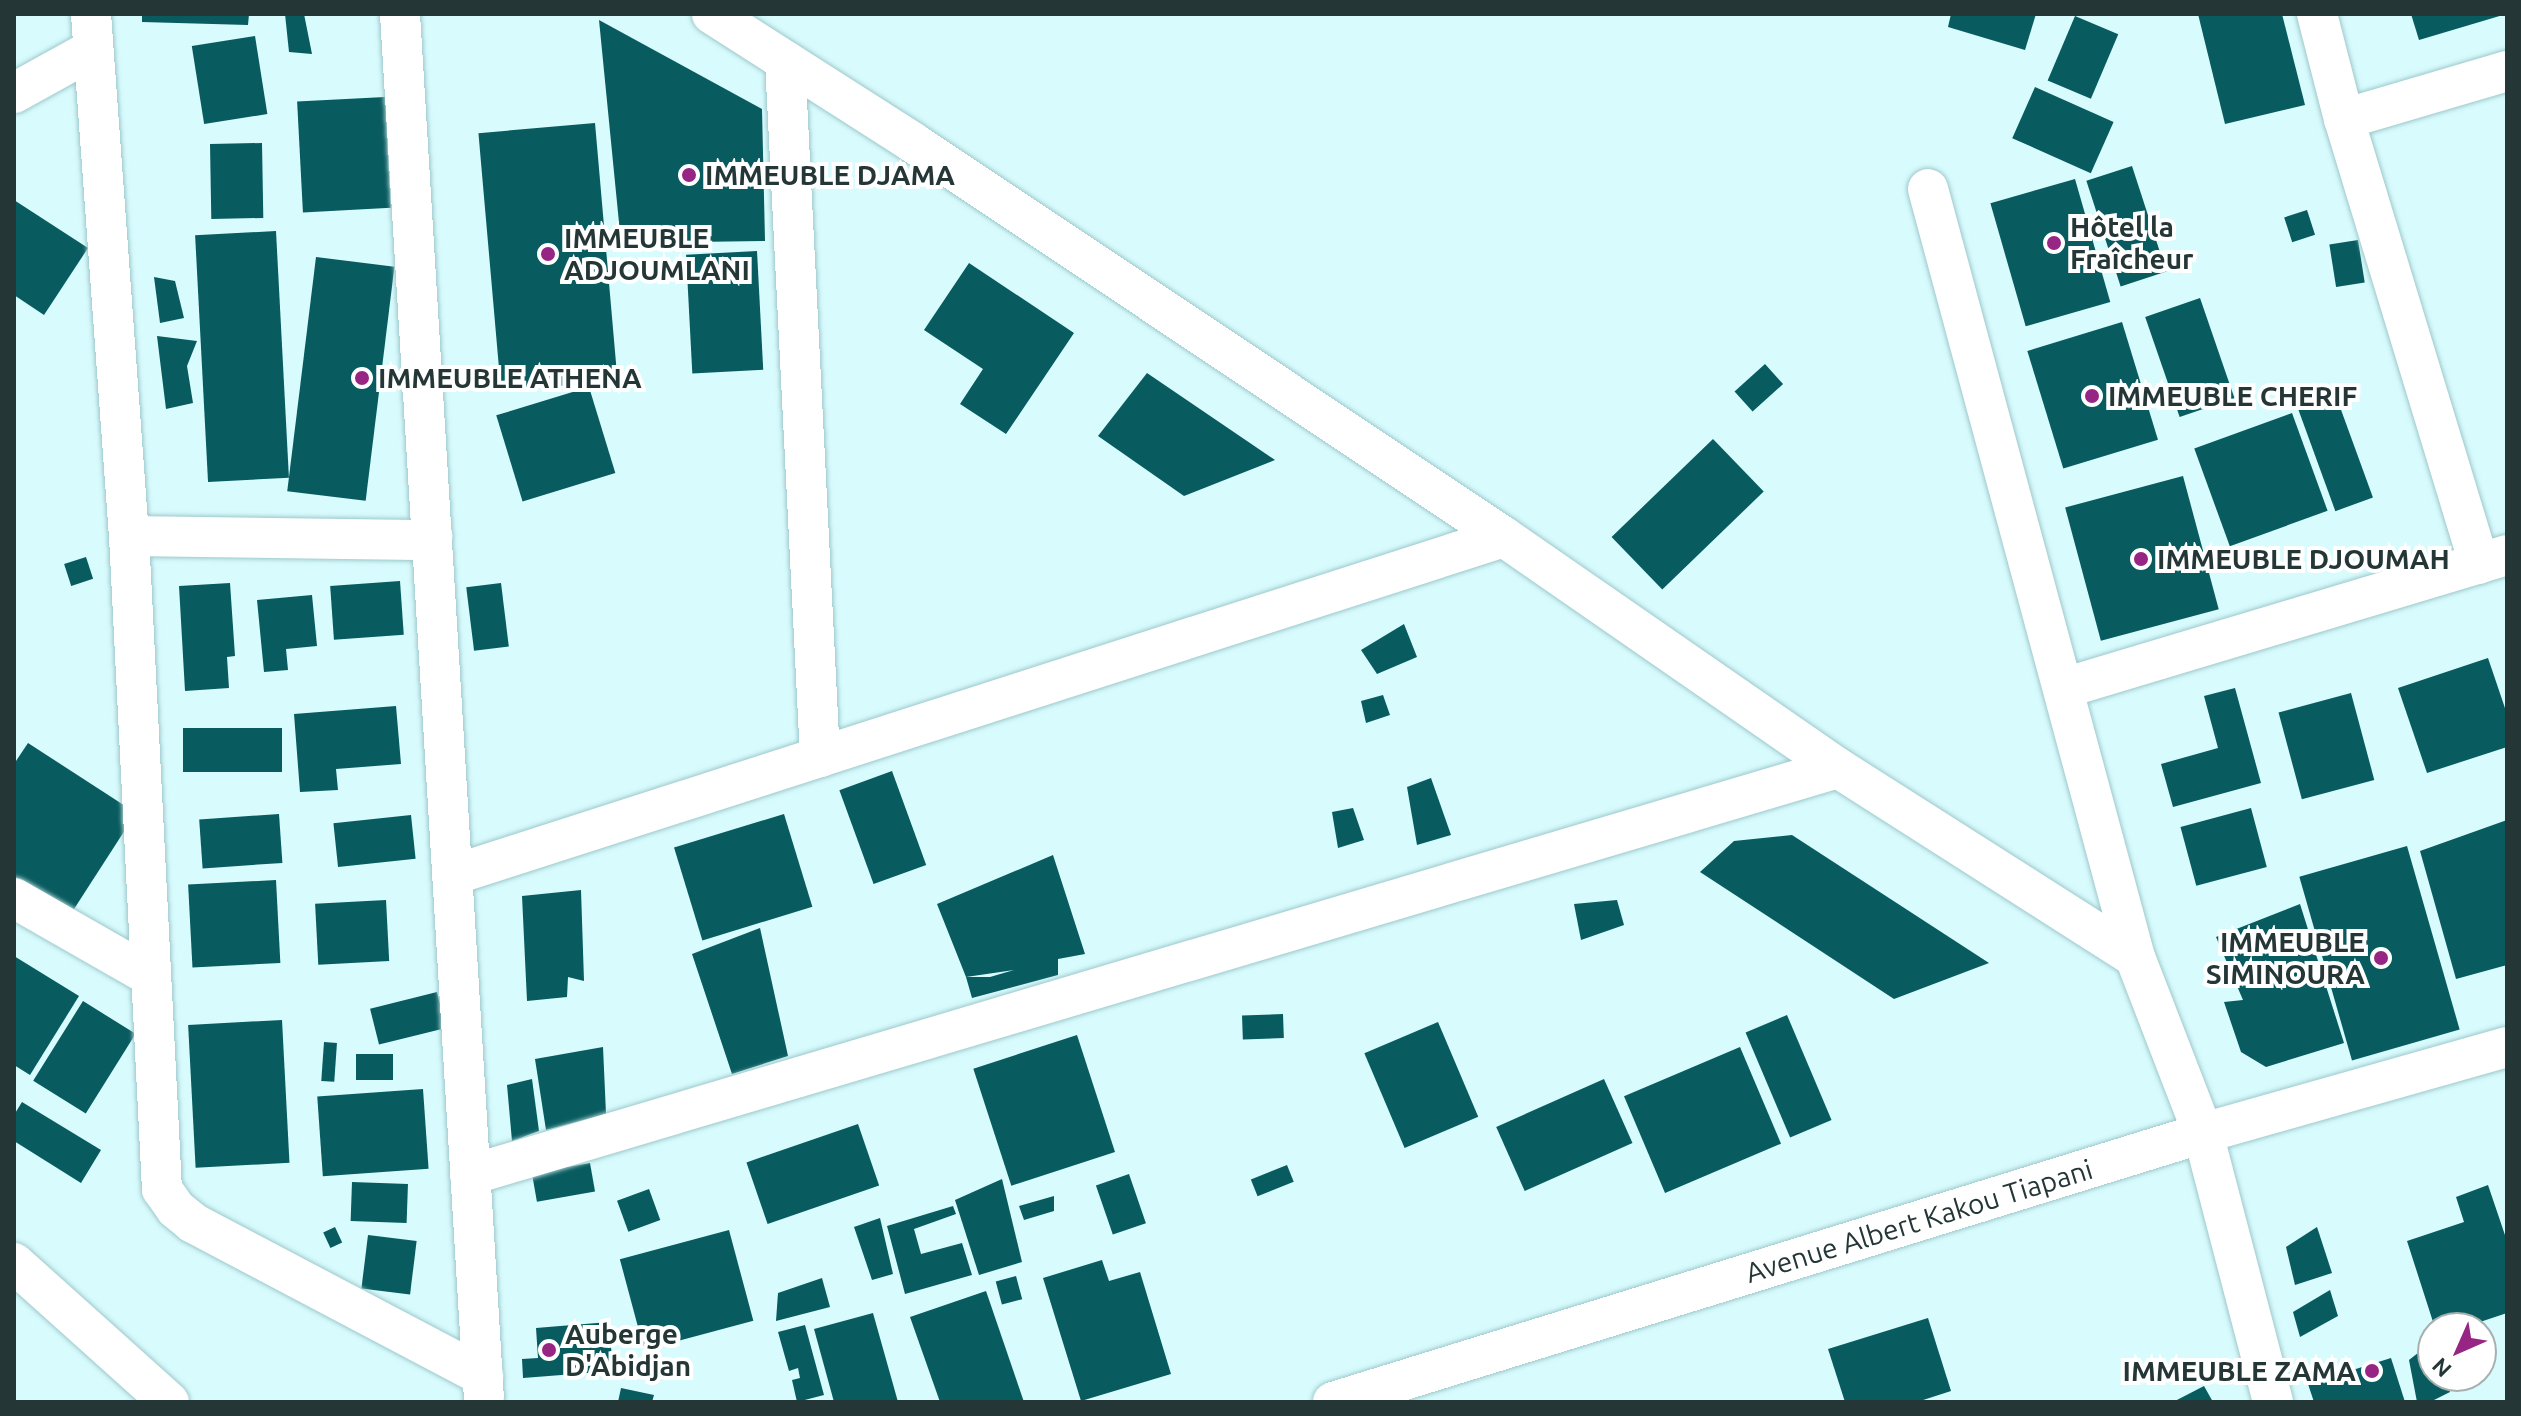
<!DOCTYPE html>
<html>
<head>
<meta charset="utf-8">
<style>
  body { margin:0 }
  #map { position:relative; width:2521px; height:1416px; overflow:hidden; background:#d8fbfd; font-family:Ubuntu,sans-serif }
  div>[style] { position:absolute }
  .building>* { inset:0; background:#085b5f; transform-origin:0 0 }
  .roads { filter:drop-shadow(0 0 2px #9dc8cb) drop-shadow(0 0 2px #9dc8cb) }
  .street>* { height:40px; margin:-20px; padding:0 20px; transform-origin:20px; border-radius:20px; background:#fff }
  .dots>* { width:22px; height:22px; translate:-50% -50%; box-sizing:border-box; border:4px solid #fff; border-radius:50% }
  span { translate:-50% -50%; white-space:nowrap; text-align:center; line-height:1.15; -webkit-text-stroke:8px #fff; paint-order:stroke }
  .poi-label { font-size:28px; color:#253637; font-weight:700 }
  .left { translate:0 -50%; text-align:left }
  .right { translate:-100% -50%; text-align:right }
  .street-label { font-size:28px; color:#253637 }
  .frame { position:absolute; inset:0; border:16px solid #253637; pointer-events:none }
  .north { position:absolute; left:2417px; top:1312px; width:80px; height:80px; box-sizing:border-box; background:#fff; border:2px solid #a8afaf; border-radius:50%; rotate:225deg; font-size:22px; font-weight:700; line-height:32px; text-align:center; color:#253637 }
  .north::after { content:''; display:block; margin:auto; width:28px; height:36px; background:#972584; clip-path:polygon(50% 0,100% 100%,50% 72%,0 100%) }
</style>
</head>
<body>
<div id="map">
  <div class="building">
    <i style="clip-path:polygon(142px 14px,249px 14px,248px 25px,142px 22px)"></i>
    <i style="clip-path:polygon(285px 14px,304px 14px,312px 54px,289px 52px)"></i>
    <i style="clip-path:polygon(1951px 14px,2036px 14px,2025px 50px,1948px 27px)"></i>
    <i style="clip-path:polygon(2198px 14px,2282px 14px,2305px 105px,2225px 124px)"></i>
    <i style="clip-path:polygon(2411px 14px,2503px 14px,2503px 15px,2419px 40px)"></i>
    <i style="left:2075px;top:16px;width:47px;height:70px;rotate:23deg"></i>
    <i style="clip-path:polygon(599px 20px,762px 109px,765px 241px,621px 243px)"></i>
    <i style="left:255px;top:36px;width:79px;height:64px;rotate:81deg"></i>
    <i style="left:2035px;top:87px;width:86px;height:56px;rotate:24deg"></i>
    <i style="left:385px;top:97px;width:111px;height:88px;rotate:87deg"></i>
    <i style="left:595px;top:123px;width:259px;height:117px;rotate:85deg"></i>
    <i style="left:262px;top:143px;width:75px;height:52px;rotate:89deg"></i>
    <i style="left:2132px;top:166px;width:111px;height:48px;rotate:72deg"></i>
    <i style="left:2075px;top:179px;width:128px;height:88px;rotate:74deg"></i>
    <i style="clip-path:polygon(14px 200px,88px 248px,44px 315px,14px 295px)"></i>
    <i style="left:2307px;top:210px;width:26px;height:24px;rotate:72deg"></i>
    <i style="left:276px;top:231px;width:247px;height:81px;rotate:87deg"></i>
    <i style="left:2358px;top:240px;width:43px;height:29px;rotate:81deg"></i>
    <i style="left:757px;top:251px;width:119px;height:71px;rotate:87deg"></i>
    <i style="left:316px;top:257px;width:79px;height:236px;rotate:7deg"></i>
    <i style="clip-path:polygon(969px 263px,1074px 333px,1006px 434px,960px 404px,983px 369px,924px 330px)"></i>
    <i style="clip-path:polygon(154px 277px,175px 281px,184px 318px,160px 323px)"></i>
    <i style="left:2200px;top:298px;width:106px;height:58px;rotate:71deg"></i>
    <i style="left:2122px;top:322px;width:123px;height:99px;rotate:73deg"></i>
    <i style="clip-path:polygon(157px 336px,197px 341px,187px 366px,193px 403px,166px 409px)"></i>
    <i style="left:1765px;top:364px;width:27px;height:41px;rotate:48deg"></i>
    <i style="clip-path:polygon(1147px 373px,1275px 460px,1184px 496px,1098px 436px)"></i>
    <i style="left:589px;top:387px;width:90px;height:97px;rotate:73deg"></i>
    <i style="left:2336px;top:396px;width:108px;height:40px;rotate:70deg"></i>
    <i style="left:2292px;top:413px;width:104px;height:104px;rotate:70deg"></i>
    <i style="left:1713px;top:439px;width:73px;height:141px;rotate:46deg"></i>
    <i style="left:2183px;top:476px;width:138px;height:122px;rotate:75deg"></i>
    <i style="left:86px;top:557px;width:23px;height:23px;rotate:72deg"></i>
    <i style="left:400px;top:581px;width:54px;height:70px;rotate:86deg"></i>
    <i style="clip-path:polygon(230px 583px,235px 656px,227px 657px,229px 688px,185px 691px,179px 586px)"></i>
    <i style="left:501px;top:583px;width:64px;height:35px;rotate:83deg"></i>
    <i style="clip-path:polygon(312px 595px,317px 646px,286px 649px,288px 670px,264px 672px,257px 600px)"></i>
    <i style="clip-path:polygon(1404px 624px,1417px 657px,1377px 674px,1361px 650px)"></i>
    <i style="clip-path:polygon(2488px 658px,2507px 714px,2507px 747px,2427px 773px,2398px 688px)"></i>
    <i style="clip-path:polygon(2235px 688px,2261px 783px,2173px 807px,2161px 764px,2218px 748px,2204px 696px)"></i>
    <i style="left:2351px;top:693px;width:90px;height:75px;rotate:75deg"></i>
    <i style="clip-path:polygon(1383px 695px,1390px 715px,1366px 723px,1361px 701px)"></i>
    <i style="clip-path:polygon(396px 706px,401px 764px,336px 769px,338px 790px,300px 792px,294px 714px)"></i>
    <i style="left:183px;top:728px;width:99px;height:44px"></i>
    <i style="clip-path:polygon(28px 743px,136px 813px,65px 923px,14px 891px,14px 764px)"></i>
    <i style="left:892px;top:771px;width:100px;height:56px;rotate:70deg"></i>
    <i style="clip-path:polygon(1431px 778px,1451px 835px,1417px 845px,1407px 787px)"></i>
    <i style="clip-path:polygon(1353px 808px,1364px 840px,1338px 848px,1332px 812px)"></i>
    <i style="left:2251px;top:808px;width:61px;height:73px;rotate:75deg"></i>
    <i style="left:279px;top:814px;width:49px;height:80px;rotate:86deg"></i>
    <i style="left:784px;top:814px;width:97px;height:115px;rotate:73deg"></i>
    <i style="left:411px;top:815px;width:44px;height:78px;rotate:84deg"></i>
    <i style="clip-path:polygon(2507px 820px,2507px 965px,2456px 979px,2420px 851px)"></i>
    <i style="clip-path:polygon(1792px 835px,1989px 963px,1894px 999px,1700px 872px,1734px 841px)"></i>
    <i style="left:2407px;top:846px;width:191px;height:112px;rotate:74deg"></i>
    <i style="clip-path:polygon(1053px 855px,1085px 954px,1058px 959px,1058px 975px,972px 998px,966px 977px,990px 977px,1014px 970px,966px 977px,937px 904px)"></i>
    <i style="left:276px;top:880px;width:83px;height:88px;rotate:87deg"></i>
    <i style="clip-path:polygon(581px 890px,584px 981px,568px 977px,567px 997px,527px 1001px,522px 896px)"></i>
    <i style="left:386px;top:900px;width:61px;height:71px;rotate:87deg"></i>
    <i style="clip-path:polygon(1617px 900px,1624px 925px,1581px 940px,1574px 904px)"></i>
    <i style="clip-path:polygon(2300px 904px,2344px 1043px,2266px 1067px,2241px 1052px,2224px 1002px,2243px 1000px,2216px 937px)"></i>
    <i style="clip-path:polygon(760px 928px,788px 1056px,732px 1074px,692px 954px)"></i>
    <i style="clip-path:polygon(14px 956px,79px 996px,30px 1075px,14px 1065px)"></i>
    <i style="left:437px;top:992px;width:37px;height:69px;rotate:76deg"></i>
    <i style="left:83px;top:1001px;width:62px;height:94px;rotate:32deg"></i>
    <i style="left:1283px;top:1014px;width:24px;height:41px;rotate:88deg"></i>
    <i style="left:1787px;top:1015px;width:114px;height:45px;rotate:67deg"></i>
    <i style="left:282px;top:1020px;width:143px;height:94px;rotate:87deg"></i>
    <i style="left:1438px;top:1022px;width:103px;height:80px;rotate:67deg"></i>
    <i style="left:1077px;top:1035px;width:123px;height:109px;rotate:72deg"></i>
    <i style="left:324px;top:1042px;width:13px;height:39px;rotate:4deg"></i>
    <i style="clip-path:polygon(603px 1047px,606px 1114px,546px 1130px,535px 1059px)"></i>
    <i style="left:1740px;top:1047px;width:105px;height:126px;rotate:67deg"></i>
    <i style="left:356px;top:1054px;width:37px;height:26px"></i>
    <i style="clip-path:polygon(532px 1079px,539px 1131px,512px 1141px,507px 1085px)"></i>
    <i style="left:1604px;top:1079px;width:70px;height:118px;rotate:66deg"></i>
    <i style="left:423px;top:1089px;width:80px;height:106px;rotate:86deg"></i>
    <i style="clip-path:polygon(22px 1102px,101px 1150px,81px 1183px,14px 1141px,14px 1115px)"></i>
    <i style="left:858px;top:1124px;width:65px;height:118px;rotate:71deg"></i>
    <i style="left:590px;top:1163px;width:29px;height:59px;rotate:80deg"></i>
    <i style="left:1287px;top:1165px;width:18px;height:39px;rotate:68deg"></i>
    <i style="left:1129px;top:1174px;width:52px;height:35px;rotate:71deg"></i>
    <i style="clip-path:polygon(1002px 1179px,1022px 1262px,979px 1275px,955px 1200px)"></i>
    <i style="left:352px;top:1182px;width:56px;height:39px;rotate:2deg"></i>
    <i style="clip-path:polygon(2488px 1185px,2507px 1241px,2507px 1313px,2462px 1328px,2435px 1328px,2407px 1241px,2464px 1222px,2456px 1197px)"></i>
    <i style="left:649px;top:1189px;width:33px;height:34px;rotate:70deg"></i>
    <i style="clip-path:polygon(1054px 1196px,1054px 1211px,1024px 1220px,1019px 1206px)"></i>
    <i style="clip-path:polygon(953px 1206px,956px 1214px,914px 1229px,921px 1254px,962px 1243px,972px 1275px,905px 1294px,887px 1226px)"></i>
    <i style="clip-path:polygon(880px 1218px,893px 1274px,872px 1280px,854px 1227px)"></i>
    <i style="left:335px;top:1227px;width:17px;height:13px;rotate:65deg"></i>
    <i style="clip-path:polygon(2317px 1227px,2332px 1273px,2295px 1285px,2286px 1247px)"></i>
    <i style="left:729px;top:1230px;width:94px;height:113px;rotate:75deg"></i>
    <i style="left:368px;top:1235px;width:49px;height:54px;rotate:7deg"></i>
    <i style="clip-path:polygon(1102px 1260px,1109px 1281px,1140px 1272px,1171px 1374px,1081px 1401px,1043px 1278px)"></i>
    <i style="left:1016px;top:1276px;width:24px;height:21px;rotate:75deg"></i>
    <i style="clip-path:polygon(822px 1278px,830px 1307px,776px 1321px,778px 1293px)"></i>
    <i style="clip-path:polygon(2330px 1290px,2338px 1316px,2300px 1337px,2293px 1312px)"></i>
    <i style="clip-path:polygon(986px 1291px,1024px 1402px,940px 1402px,910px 1317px)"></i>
    <i style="clip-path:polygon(873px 1313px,898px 1402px,834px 1402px,814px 1329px)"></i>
    <i style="clip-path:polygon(1928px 1318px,1951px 1391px,1917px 1402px,1845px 1402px,1828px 1349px)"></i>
    <i style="clip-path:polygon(609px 1322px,613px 1371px,523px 1378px,522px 1359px,538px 1358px,536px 1328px)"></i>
    <i style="clip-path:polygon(805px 1325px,824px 1395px,797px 1402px,792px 1380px,800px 1378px,798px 1368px,789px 1371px,778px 1332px)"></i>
    <i style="clip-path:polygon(2432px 1342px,2433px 1376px,2445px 1376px,2450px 1392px,2430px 1402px,2417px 1402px,2409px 1360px)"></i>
    <i style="clip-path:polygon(2391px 1358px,2405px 1402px,2314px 1402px,2308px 1384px)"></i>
    <i style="clip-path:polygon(2204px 1386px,2213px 1402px,2173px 1402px)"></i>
    <i style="clip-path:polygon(621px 1388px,654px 1395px,652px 1402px,618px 1402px)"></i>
  </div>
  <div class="roads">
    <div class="street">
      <i style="left:91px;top:14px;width:523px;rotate:85.84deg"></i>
      <i style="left:129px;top:536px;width:654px;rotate:87.11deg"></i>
      <i style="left:162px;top:1189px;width:24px;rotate:55deg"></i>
      <i style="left:176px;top:1209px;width:22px;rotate:39deg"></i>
      <i style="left:193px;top:1223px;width:328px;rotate:27.8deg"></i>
      <i style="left:400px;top:14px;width:1387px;rotate:86.53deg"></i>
      <i style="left:712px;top:14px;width:237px;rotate:32.6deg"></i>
      <i style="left:912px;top:142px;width:712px;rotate:33.71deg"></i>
      <i style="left:1504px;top:537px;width:406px;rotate:34.7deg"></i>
      <i style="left:1838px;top:768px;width:352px;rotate:32.5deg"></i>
      <i style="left:2317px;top:14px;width:108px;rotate:75.6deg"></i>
      <i style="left:2344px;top:119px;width:465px;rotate:73.1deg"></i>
      <i style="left:785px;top:61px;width:697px;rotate:87.12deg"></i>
      <i style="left:14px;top:93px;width:89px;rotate:-28.9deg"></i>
      <i style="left:2344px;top:119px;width:170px;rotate:-16.4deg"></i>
      <i style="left:1928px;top:189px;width:795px;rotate:74.92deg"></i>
      <i style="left:2135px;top:957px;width:189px;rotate:68.9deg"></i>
      <i style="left:2203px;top:1133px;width:278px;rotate:75.4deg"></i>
      <i style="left:129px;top:536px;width:288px;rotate:0.8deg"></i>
      <i style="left:417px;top:540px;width:16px;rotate:-15deg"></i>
      <i style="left:2064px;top:688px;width:463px;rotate:-16.7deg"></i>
      <i style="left:453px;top:875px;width:1104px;rotate:-17.83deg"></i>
      <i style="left:14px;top:898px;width:157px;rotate:29.8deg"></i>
      <i style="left:470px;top:1175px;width:1427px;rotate:-16.57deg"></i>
      <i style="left:14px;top:1263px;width:208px;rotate:41.9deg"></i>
      <i style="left:1333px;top:1402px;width:911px;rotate:-17.18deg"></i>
      <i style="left:2203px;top:1133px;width:316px;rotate:-15.8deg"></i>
    </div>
  </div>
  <div class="dots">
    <i style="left:689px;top:175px;background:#972584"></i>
    <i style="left:2054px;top:243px;background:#972584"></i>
    <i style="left:548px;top:254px;background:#972584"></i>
    <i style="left:362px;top:378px;background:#972584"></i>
    <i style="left:2092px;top:396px;background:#972584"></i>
    <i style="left:2141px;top:559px;background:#972584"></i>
    <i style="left:2381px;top:958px;background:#972584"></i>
    <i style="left:549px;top:1350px;background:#972584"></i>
    <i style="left:2372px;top:1371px;background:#972584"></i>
  </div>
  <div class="poi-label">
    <span class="left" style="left:705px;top:175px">IMMEUBLE DJAMA</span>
    <span class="left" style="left:2070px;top:243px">Hôtel la<br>Fraîcheur</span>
    <span class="left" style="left:564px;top:254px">IMMEUBLE<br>ADJOUMLANI</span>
    <span class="left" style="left:378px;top:378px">IMMEUBLE ATHENA</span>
    <span class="left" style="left:2108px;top:396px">IMMEUBLE CHERIF</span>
    <span class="left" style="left:2157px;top:559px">IMMEUBLE DJOUMAH</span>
    <span class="right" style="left:2365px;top:958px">IMMEUBLE<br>SIMINOURA</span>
    <span class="left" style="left:565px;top:1350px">Auberge<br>D'Abidjan</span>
    <span class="right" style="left:2356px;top:1371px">IMMEUBLE ZAMA</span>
  </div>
  <div class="street-label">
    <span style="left:1919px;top:1221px;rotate:-17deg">Avenue Albert Kakou Tiapani</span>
  </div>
  <div class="frame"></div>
  <div class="north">N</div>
</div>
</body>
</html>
